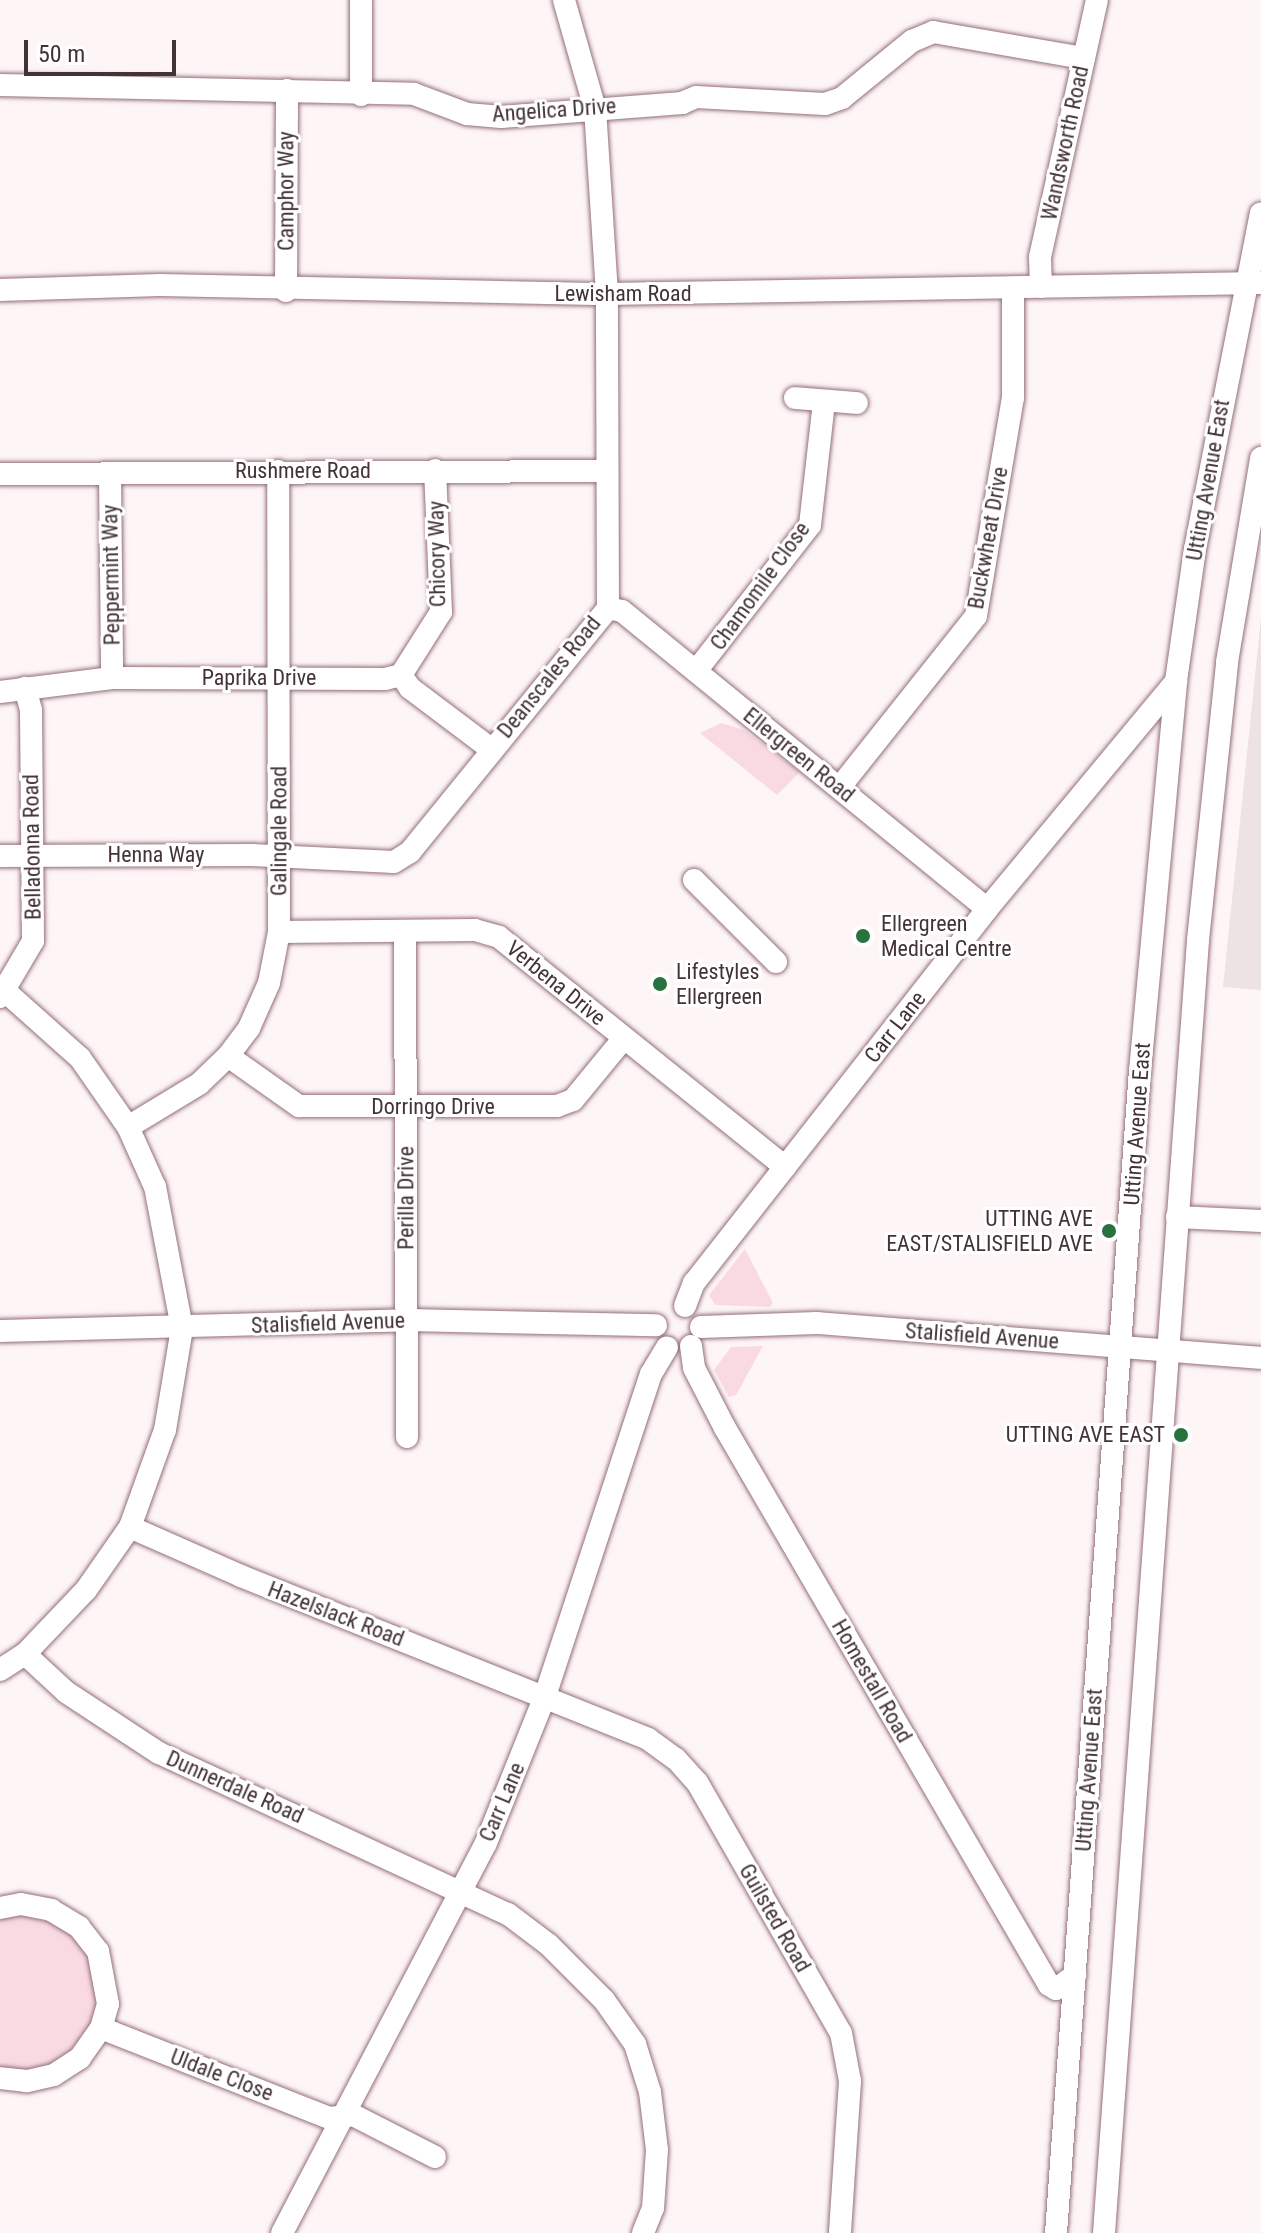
<!DOCTYPE html>
<html>
<head>
<meta charset="utf-8">
<style>
  body { margin:0 }
  #map { position:relative; width:1261px; height:2233px; overflow:hidden; background:#fef5f7; font-family:"Roboto Condensed",sans-serif }
  div>[style] { position:absolute }
  .built>* { inset:0; background:#ede3e5 }
  .green>* { inset:0; background:#f9dae2 }
  .roads { filter:drop-shadow(0 0 2px #936f79) drop-shadow(0 0 2px #936f79) }
  .minor>* { height:22px; margin:-11px; padding:0 11px; transform-origin:11px; border-radius:11px; background:#fff }
  .dots>* { width:22px; height:22px; translate:-50% -50%; box-sizing:border-box; border:4px solid #fff; border-radius:50% }
  span { translate:-50% -50%; white-space:nowrap; text-align:center; line-height:1.15; -webkit-text-stroke:6px #fff; paint-order:stroke }
  .street-label { font-size:22px; color:#433337 }
  .poi-label { font-size:22px; color:#433337 }
  .left { translate:0 -50%; text-align:left }
  .right { translate:-100% -50%; text-align:right }
  .scale { position:absolute; left:24px; top:40px; width:152px; height:36px; box-sizing:border-box; border:4px solid #433337; border-top:0; padding-left:10px; font-size:24px; line-height:28px; white-space:nowrap; color:#433337; -webkit-text-stroke:6px #fff; paint-order:stroke }
</style>
</head>
<body>
<div id="map">
  <div class="built">
    <i style="clip-path:polygon(1261px 617px,1261px 990px,1223px 987px)"></i>
  </div>
  <div class="green">
    <i style="clip-path:polygon(721px 723px,744px 730px,800px 772px,777px 795px,700px 733px)"></i>
    <i style="clip-path:polygon(745px 1249px,773px 1303px,770px 1307px,715px 1305px,709px 1295px)"></i>
    <i style="clip-path:polygon(763px 1346px,736px 1395px,729px 1397px,714px 1370px,731px 1347px)"></i>
    <i style="clip-path:polygon(23px 1915px,62px 1926px,73px 1935px,95px 1964px,99px 2011px,79px 2050px,42px 2071px,0 2071px,0 1918px)"></i>
  </div>
  <div class="roads">
    <div class="minor">
      <i style="left:0;top:85px;width:414px;rotate:1.2deg"></i>
      <i style="left:414px;top:94px;width:57px;rotate:20.7deg"></i>
      <i style="left:467px;top:114px;width:34px;rotate:5deg"></i>
      <i style="left:501px;top:117px;width:182px;rotate:-4.4deg"></i>
      <i style="left:682px;top:103px;width:15px;rotate:-23deg"></i>
      <i style="left:696px;top:97px;width:129px;rotate:3.1deg"></i>
      <i style="left:825px;top:104px;width:18px;rotate:-19deg"></i>
      <i style="left:842px;top:98px;width:90px;rotate:-39.2deg"></i>
      <i style="left:912px;top:41px;width:23px;rotate:-23deg"></i>
      <i style="left:933px;top:32px;width:153px;rotate:9.8deg"></i>
      <i style="left:361px;top:95px;width:95px;rotate:-90deg"></i>
      <i style="left:1041px;top:287px;width:30px;rotate:-92deg"></i>
      <i style="left:1040px;top:257px;width:263px;rotate:-77.5deg"></i>
      <i style="left:0;top:290px;width:160px;rotate:-1.8deg"></i>
      <i style="left:160px;top:285px;width:447px;rotate:1.2deg"></i>
      <i style="left:607px;top:294px;width:653px;rotate:-0.97deg"></i>
      <i style="left:286px;top:291px;width:201px;rotate:-89.7deg"></i>
      <i style="left:795px;top:398px;width:62px;rotate:4.6deg"></i>
      <i style="left:110px;top:473px;width:205px;rotate:89.4deg"></i>
      <i style="left:0;top:474px;width:607px;rotate:-0.28deg"></i>
      <i style="left:608px;top:608px;width:14px;rotate:12deg"></i>
      <i style="left:622px;top:611px;width:471px;rotate:39.2deg"></i>
      <i style="left:696px;top:671px;width:185px;rotate:-52deg"></i>
      <i style="left:810px;top:525px;width:124px;rotate:-83.5deg"></i>
      <i style="left:401px;top:675px;width:75px;rotate:-57.6deg"></i>
      <i style="left:441px;top:612px;width:142px;rotate:-92.4deg"></i>
      <i style="left:0;top:692px;width:113px;rotate:-7.1deg"></i>
      <i style="left:112px;top:678px;width:273px;rotate:0.2deg"></i>
      <i style="left:385px;top:679px;width:16px;rotate:-14deg"></i>
      <i style="left:401px;top:675px;width:16px;rotate:55deg"></i>
      <i style="left:410px;top:688px;width:101px;rotate:37deg"></i>
      <i style="left:840px;top:787px;width:218px;rotate:-51.5deg"></i>
      <i style="left:976px;top:616px;width:221px;rotate:-80.4deg"></i>
      <i style="left:1013px;top:398px;width:107px;rotate:-90deg"></i>
      <i style="left:0;top:856px;width:252px;rotate:-0.2deg"></i>
      <i style="left:252px;top:855px;width:142px;rotate:2.8deg"></i>
      <i style="left:394px;top:862px;width:19px;rotate:-32deg"></i>
      <i style="left:410px;top:852px;width:314px;rotate:-50.9deg"></i>
      <i style="left:608px;top:608px;width:314px;rotate:-90.2deg"></i>
      <i style="left:607px;top:294px;width:185px;rotate:-93.7deg"></i>
      <i style="left:595px;top:109px;width:113px;rotate:-105.9deg"></i>
      <i style="left:694px;top:880px;width:116px;rotate:45deg"></i>
      <i style="left:279px;top:932px;width:196px;rotate:-0.6deg"></i>
      <i style="left:475px;top:930px;width:25px;rotate:16deg"></i>
      <i style="left:499px;top:937px;width:367px;rotate:38.8deg"></i>
      <i style="left:405px;top:933px;width:504px;rotate:89.77deg"></i>
      <i style="left:0;top:997px;width:65px;rotate:-59.5deg"></i>
      <i style="left:33px;top:941px;width:231px;rotate:-90.5deg"></i>
      <i style="left:31px;top:710px;width:23px;rotate:-105deg"></i>
      <i style="left:228px;top:1056px;width:87px;rotate:35.2deg"></i>
      <i style="left:299px;top:1106px;width:258px"></i>
      <i style="left:557px;top:1106px;width:17px;rotate:-21deg"></i>
      <i style="left:573px;top:1100px;width:80px;rotate:-50.6deg"></i>
      <i style="left:128px;top:1127px;width:83px;rotate:-31.2deg"></i>
      <i style="left:199px;top:1084px;width:40px;rotate:-44deg"></i>
      <i style="left:228px;top:1056px;width:35px;rotate:-53deg"></i>
      <i style="left:249px;top:1028px;width:49px;rotate:-66deg"></i>
      <i style="left:269px;top:983px;width:52px;rotate:-78.9deg"></i>
      <i style="left:279px;top:932px;width:461px;rotate:-90.1deg"></i>
      <i style="left:1177px;top:1217px;width:84px;rotate:2.7deg"></i>
      <i style="left:685px;top:1306px;width:25px;rotate:-69deg"></i>
      <i style="left:694px;top:1283px;width:475px;rotate:-51.9deg"></i>
      <i style="left:987px;top:909px;width:296px;rotate:-50.3deg"></i>
      <i style="left:701px;top:1327px;width:116px;rotate:-2deg"></i>
      <i style="left:817px;top:1323px;width:445px;rotate:4.5deg"></i>
      <i style="left:0;top:1331px;width:407px;rotate:-1.5deg"></i>
      <i style="left:407px;top:1320px;width:249px;rotate:1.2deg"></i>
      <i style="left:691px;top:1346px;width:22px;rotate:82deg"></i>
      <i style="left:694px;top:1368px;width:68px;rotate:62.7deg"></i>
      <i style="left:725px;top:1428px;width:644px;rotate:59.81deg"></i>
      <i style="left:1049px;top:1985px;width:8px;rotate:30deg"></i>
      <i style="left:1056px;top:1989px;width:24px;rotate:-36deg"></i>
      <i style="left:130px;top:1527px;width:121px;rotate:23.8deg"></i>
      <i style="left:241px;top:1576px;width:438px;rotate:21.8deg"></i>
      <i style="left:648px;top:1739px;width:34px;rotate:36deg"></i>
      <i style="left:676px;top:1759px;width:31px;rotate:48deg"></i>
      <i style="left:697px;top:1782px;width:289px;rotate:60.2deg"></i>
      <i style="left:841px;top:2033px;width:49px;rotate:79.4deg"></i>
      <i style="left:850px;top:2081px;width:152px;rotate:93.8deg"></i>
      <i style="left:25px;top:1654px;width:56px;rotate:42.8deg"></i>
      <i style="left:66px;top:1692px;width:111px;rotate:33.3deg"></i>
      <i style="left:159px;top:1753px;width:384px;rotate:24.8deg"></i>
      <i style="left:508px;top:1914px;width:51px;rotate:37.1deg"></i>
      <i style="left:549px;top:1945px;width:78px;rotate:45deg"></i>
      <i style="left:604px;top:2000px;width:54px;rotate:54.8deg"></i>
      <i style="left:635px;top:2044px;width:50px;rotate:72.6deg"></i>
      <i style="left:650px;top:2092px;width:58px;rotate:83.1deg"></i>
      <i style="left:657px;top:2150px;width:58px;rotate:93.9deg"></i>
      <i style="left:653px;top:2208px;width:27px;rotate:112deg"></i>
      <i style="left:0;top:1670px;width:30px;rotate:-33deg"></i>
      <i style="left:25px;top:1654px;width:88px;rotate:-46.4deg"></i>
      <i style="left:86px;top:1590px;width:77px;rotate:-55.1deg"></i>
      <i style="left:130px;top:1527px;width:103px;rotate:-70.2deg"></i>
      <i style="left:165px;top:1430px;width:103px;rotate:-80.5deg"></i>
      <i style="left:182px;top:1328px;width:144px;rotate:-100.8deg"></i>
      <i style="left:155px;top:1187px;width:66px;rotate:-114.2deg"></i>
      <i style="left:128px;top:1127px;width:84px;rotate:-124.8deg"></i>
      <i style="left:80px;top:1058px;width:101px;rotate:-138.2deg"></i>
      <i style="left:0;top:1908px;width:21px;rotate:-11deg"></i>
      <i style="left:21px;top:1904px;width:31px;rotate:11deg"></i>
      <i style="left:51px;top:1910px;width:33px;rotate:31deg"></i>
      <i style="left:79px;top:1927px;width:31px;rotate:52deg"></i>
      <i style="left:98px;top:1951px;width:54px;rotate:79.3deg"></i>
      <i style="left:108px;top:2004px;width:25px;rotate:106deg"></i>
      <i style="left:101px;top:2028px;width:37px;rotate:125deg"></i>
      <i style="left:80px;top:2058px;width:31px;rotate:147deg"></i>
      <i style="left:54px;top:2075px;width:28px;rotate:167deg"></i>
      <i style="left:27px;top:2081px;width:27px;rotate:-174deg"></i>
      <i style="left:101px;top:2028px;width:246px;rotate:21.5deg"></i>
      <i style="left:330px;top:2118px;width:23px;rotate:-7deg"></i>
      <i style="left:353px;top:2115px;width:92px;rotate:27.1deg"></i>
      <i style="left:282px;top:2233px;width:440px;rotate:-62.4deg"></i>
      <i style="left:486px;top:1843px;width:158px;rotate:-68.1deg"></i>
      <i style="left:545px;top:1696px;width:339px;rotate:-71.8deg"></i>
      <i style="left:651px;top:1374px;width:31px;rotate:-59deg"></i>
      <i style="left:1056px;top:2233px;width:1165px;rotate:-85.87deg"></i>
      <i style="left:1140px;top:1071px;width:392px;rotate:-84.7deg"></i>
      <i style="left:1176px;top:681px;width:133px;rotate:-81.8deg"></i>
      <i style="left:1195px;top:549px;width:342px;rotate:-78.9deg"></i>
      <i style="left:1104px;top:2233px;width:1296px;rotate:-85.84deg"></i>
      <i style="left:1198px;top:940px;width:280px;rotate:-84deg"></i>
      <i style="left:1227px;top:662px;width:207px;rotate:-80.5deg"></i>
    </div>
  </div>
  <div class="dots">
    <i style="left:863px;top:936px;background:#28723f"></i>
    <i style="left:660px;top:984px;background:#28723f"></i>
    <i style="left:1109px;top:1231px;background:#28723f"></i>
    <i style="left:1181px;top:1435px;background:#28723f"></i>
  </div>
  <div class="street-label">
    <span style="left:554px;top:110px;rotate:-4deg">Angelica Drive</span>
    <span style="left:1065px;top:143px;rotate:-78deg">Wandsworth Road</span>
    <span style="left:286px;top:191px;rotate:-90deg">Camphor Way</span>
    <span style="left:623px;top:294px">Lewisham Road</span>
    <span style="left:303px;top:471px">Rushmere Road</span>
    <span style="left:1208px;top:480px;rotate:-80deg">Utting Avenue East</span>
    <span style="left:988px;top:538px;rotate:-80deg">Buckwheat Drive</span>
    <span style="left:437px;top:554px;rotate:-91deg">Chicory Way</span>
    <span style="left:111px;top:575px;rotate:-91deg">Peppermint Way</span>
    <span style="left:760px;top:586px;rotate:-54deg">Chamomile Close</span>
    <span style="left:549px;top:677px;rotate:-51deg">Deanscales Road</span>
    <span style="left:259px;top:678px">Paprika Drive</span>
    <span style="left:799px;top:755px;rotate:39deg">Ellergreen Road</span>
    <span style="left:279px;top:831px;rotate:-90deg">Galingale Road</span>
    <span style="left:32px;top:847px;rotate:-91deg">Belladonna Road</span>
    <span style="left:156px;top:855px">Henna Way</span>
    <span style="left:556px;top:983px;rotate:39deg">Verbena Drive</span>
    <span style="left:895px;top:1027px;rotate:-52deg">Carr Lane</span>
    <span style="left:433px;top:1107px">Dorringo Drive</span>
    <span style="left:1137px;top:1124px;rotate:-86deg">Utting Avenue East</span>
    <span style="left:406px;top:1198px;rotate:-90deg">Perilla Drive</span>
    <span style="left:328px;top:1323px;rotate:-2deg">Stalisfield Avenue</span>
    <span style="left:982px;top:1336px;rotate:4deg">Stalisfield Avenue</span>
    <span style="left:336px;top:1614px;rotate:21deg">Hazelslack Road</span>
    <span style="left:872px;top:1681px;rotate:60deg">Homestall Road</span>
    <span style="left:1089px;top:1770px;rotate:-86deg">Utting Avenue East</span>
    <span style="left:235px;top:1787px;rotate:24deg">Dunnerdale Road</span>
    <span style="left:502px;top:1802px;rotate:-67deg">Carr Lane</span>
    <span style="left:775px;top:1918px;rotate:60deg">Guilsted Road</span>
    <span style="left:222px;top:2075px;rotate:21deg">Uldale Close</span>
  </div>
  <div class="poi-label">
    <span class="left" style="left:881px;top:936px">Ellergreen<br>Medical Centre</span>
    <span class="left" style="left:676px;top:984px">Lifestyles<br>Ellergreen</span>
    <span class="right" style="left:1093px;top:1231px">UTTING AVE<br>EAST/STALISFIELD AVE</span>
    <span class="right" style="left:1165px;top:1435px">UTTING AVE EAST</span>
  </div>
  <div class="scale">50 m</div>
</div>
</body>
</html>
